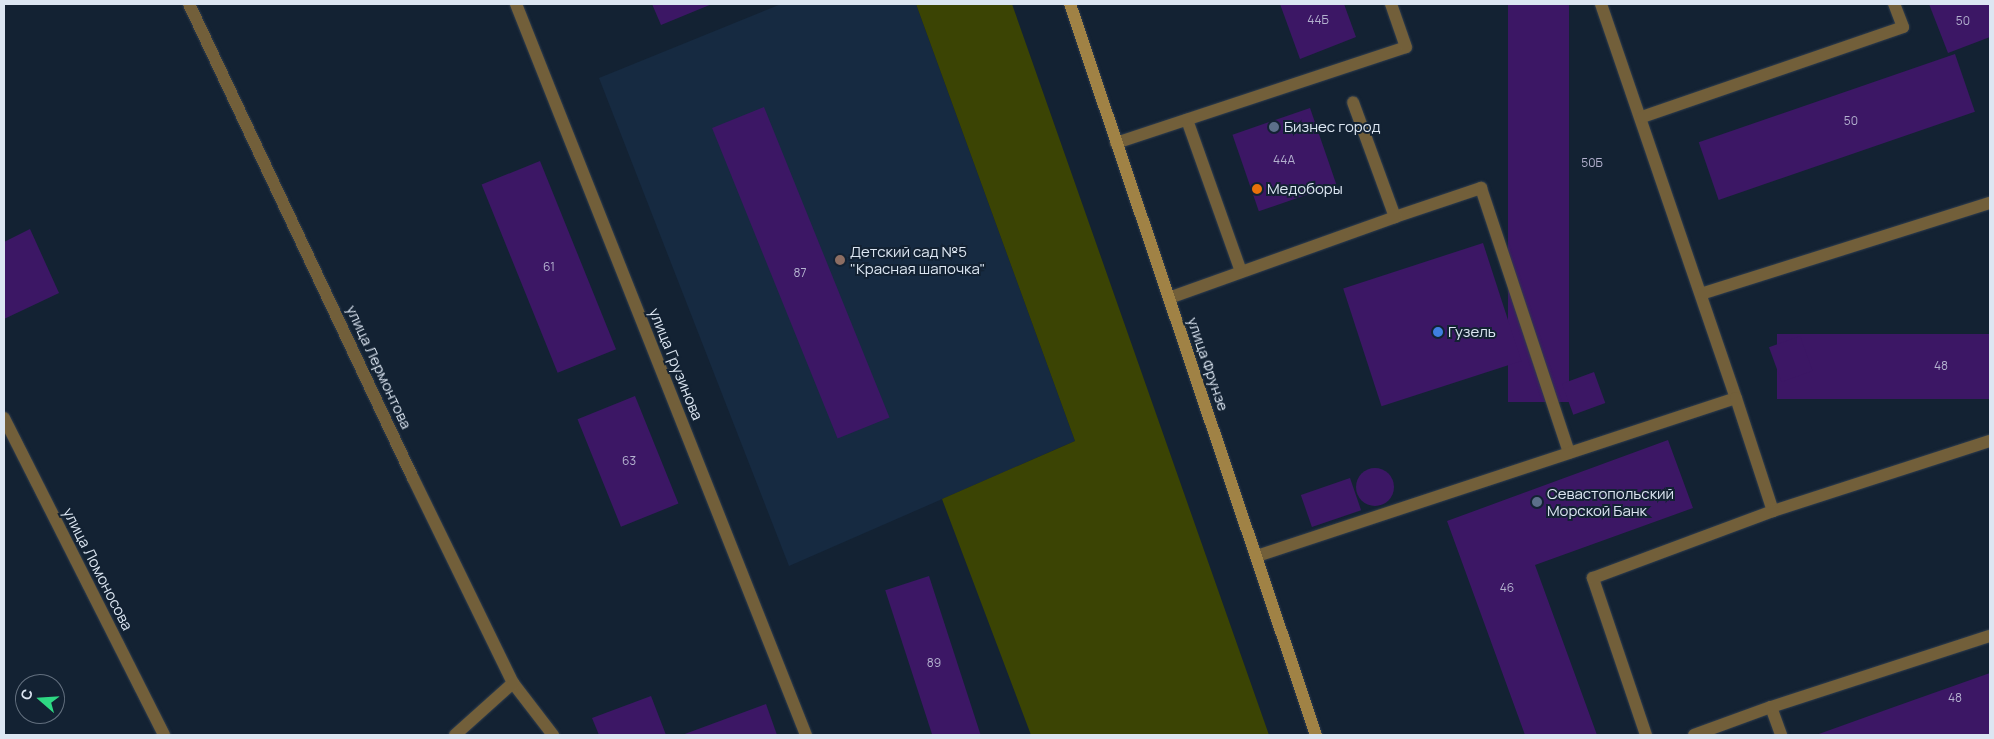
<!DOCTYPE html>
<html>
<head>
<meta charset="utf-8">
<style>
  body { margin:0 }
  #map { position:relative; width:1994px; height:739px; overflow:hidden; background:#132233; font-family:Manrope,sans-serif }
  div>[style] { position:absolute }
  .built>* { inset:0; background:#162a41 }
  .green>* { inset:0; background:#3b4404 }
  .building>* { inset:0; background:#3c1765; transform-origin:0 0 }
  .round { border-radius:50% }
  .roads { filter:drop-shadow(0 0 1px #2f3d4e) drop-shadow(0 0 1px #2f3d4e) }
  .service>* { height:12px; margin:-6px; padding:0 6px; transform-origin:6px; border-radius:6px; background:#725f3a }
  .minor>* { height:12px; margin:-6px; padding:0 6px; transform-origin:6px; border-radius:6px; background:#725f3a }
  .secondary>* { height:12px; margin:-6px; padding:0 6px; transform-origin:6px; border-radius:6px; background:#a08245 }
  .dots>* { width:14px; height:14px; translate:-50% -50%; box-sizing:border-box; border:2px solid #132233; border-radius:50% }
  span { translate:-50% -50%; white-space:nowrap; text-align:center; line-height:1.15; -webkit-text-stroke:4px #132233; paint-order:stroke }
  .number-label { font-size:12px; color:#b4b2cf }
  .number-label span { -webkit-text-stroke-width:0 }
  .poi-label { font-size:15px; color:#dce6f2 }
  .left { translate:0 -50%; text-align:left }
  .street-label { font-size:15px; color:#dce6f2 }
  .frame { position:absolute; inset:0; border:5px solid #dce6f2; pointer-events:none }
  .north { position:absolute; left:15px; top:674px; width:50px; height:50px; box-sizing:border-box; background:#132233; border:1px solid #63707f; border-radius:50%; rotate:289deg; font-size:14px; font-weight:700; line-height:20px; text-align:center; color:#dce6f2 }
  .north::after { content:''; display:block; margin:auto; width:18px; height:22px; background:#2ed883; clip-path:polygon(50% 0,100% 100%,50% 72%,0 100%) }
</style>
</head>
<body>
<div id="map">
  <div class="built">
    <i style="clip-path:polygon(781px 4px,916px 4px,1075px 441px,789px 566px,599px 78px)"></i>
  </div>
  <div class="green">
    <i style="clip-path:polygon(916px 4px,1012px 4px,1269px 735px,1031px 735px,942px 499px,1075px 441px)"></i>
  </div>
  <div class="building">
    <i style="clip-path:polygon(652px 4px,712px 4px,661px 25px)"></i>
    <i style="clip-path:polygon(1280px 4px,1344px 4px,1356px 37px,1300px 59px)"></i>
    <i style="left:1508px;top:4px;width:61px;height:398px"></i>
    <i style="clip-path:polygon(1929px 4px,1990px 4px,1990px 37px,1948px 53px)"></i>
    <i style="left:1955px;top:54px;width:61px;height:271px;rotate:71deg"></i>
    <i style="left:764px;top:107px;width:335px;height:56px;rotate:68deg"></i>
    <i style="left:1310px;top:108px;width:81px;height:82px;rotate:71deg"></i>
    <i style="left:540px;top:161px;width:203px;height:63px;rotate:68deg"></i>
    <i style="clip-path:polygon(30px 229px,59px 293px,4px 319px,4px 242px)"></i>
    <i style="left:1483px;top:243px;width:124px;height:147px;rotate:72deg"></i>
    <i style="left:1990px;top:334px;width:65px;height:213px;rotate:90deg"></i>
    <i style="left:1800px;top:336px;width:37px;height:33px;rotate:70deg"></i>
    <i style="left:1594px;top:372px;width:33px;height:34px;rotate:70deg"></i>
    <i style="left:635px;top:396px;width:116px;height:62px;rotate:68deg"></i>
    <i style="clip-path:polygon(1668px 440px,1693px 508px,1535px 565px,1597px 735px,1525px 735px,1447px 521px)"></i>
    <i class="round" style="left:1356px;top:468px;width:38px;height:38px"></i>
    <i style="left:1350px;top:478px;width:34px;height:52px;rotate:71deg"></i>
    <i style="left:929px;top:576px;width:168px;height:46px;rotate:72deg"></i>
    <i style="clip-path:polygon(1990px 673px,1990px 735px,1816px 735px,1894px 707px)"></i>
    <i style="clip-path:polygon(651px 696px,666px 735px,599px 735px,592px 718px)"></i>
    <i style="clip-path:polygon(766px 704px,777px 735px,682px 735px)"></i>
  </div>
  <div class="roads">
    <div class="service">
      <i style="left:1601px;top:4px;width:416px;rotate:71.1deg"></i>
      <i style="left:1642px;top:117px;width:276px;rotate:-19deg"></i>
      <i style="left:1903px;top:27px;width:25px;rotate:-111deg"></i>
      <i style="left:1187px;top:120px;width:161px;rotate:70.4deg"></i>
      <i style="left:1116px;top:143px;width:305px;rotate:-18.3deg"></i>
      <i style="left:1406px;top:47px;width:46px;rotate:-109.2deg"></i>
      <i style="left:1395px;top:217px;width:91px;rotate:-18.6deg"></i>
      <i style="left:1481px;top:188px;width:279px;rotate:71.6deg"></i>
      <i style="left:1701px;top:294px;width:303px;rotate:-17.5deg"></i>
      <i style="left:1169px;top:298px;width:240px;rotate:-19.7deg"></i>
      <i style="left:1395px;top:217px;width:122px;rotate:-110.1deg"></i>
      <i style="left:1257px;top:556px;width:504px;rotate:-18.26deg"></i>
      <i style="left:1736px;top:398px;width:119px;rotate:71.9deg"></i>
      <i style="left:1773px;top:511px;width:228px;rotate:-17.9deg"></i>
      <i style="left:1771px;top:707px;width:30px;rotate:70deg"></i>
      <i style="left:1646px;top:735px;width:166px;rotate:-108.7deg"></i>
      <i style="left:1593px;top:578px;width:192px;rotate:-20.4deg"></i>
      <i style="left:1694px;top:735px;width:82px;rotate:-20deg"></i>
      <i style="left:1771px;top:707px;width:230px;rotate:-18deg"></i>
    </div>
    <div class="minor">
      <i style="left:189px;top:4px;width:524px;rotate:64.71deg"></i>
      <i style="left:413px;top:478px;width:228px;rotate:64deg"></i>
      <i style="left:513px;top:683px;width:66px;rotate:52.4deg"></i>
      <i style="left:516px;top:4px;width:786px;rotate:68.36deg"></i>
      <i style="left:4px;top:418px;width:355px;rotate:63.2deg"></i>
      <i style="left:455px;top:735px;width:78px;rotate:-41.9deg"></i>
    </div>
    <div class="secondary">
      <i style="left:1070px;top:4px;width:771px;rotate:71.4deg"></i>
    </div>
  </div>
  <div class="dots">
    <i style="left:1274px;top:127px;background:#5c6f8a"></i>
    <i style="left:1257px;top:189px;background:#e8710a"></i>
    <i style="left:840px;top:260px;background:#8d6e63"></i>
    <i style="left:1438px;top:332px;background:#3f7fe0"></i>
    <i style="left:1537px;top:502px;background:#5c6f8a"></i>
  </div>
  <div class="number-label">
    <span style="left:1318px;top:20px">44Б</span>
    <span style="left:1963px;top:21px">50</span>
    <span style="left:1851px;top:121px">50</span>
    <span style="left:1284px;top:160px">44А</span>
    <span style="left:1592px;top:163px">50Б</span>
    <span style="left:549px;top:267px">61</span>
    <span style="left:800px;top:273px">87</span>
    <span style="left:1941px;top:366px">48</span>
    <span style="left:629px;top:461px">63</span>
    <span style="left:1507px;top:588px">46</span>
    <span style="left:934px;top:663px">89</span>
    <span style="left:1955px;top:698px">48</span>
  </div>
  <div class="poi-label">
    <span class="left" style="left:1284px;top:127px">Бизнес город</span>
    <span class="left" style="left:1267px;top:189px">Медоборы</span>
    <span class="left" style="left:850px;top:260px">Детский сад №5<br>"Красная шапочка"</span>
    <span class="left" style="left:1448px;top:332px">Гузель</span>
    <span class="left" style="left:1547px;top:502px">Севастопольский<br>Морской Банк</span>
  </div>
  <div class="street-label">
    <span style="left:676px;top:364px;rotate:68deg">улица Грузинова</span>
    <span style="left:1208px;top:364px;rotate:71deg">улица Фрунзе</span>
    <span style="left:379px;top:367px;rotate:65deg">улица Лермонтова</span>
    <span style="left:98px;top:569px;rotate:63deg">улица Ломоносова</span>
  </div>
  <div class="frame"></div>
  <div class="north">С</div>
</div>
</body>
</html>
